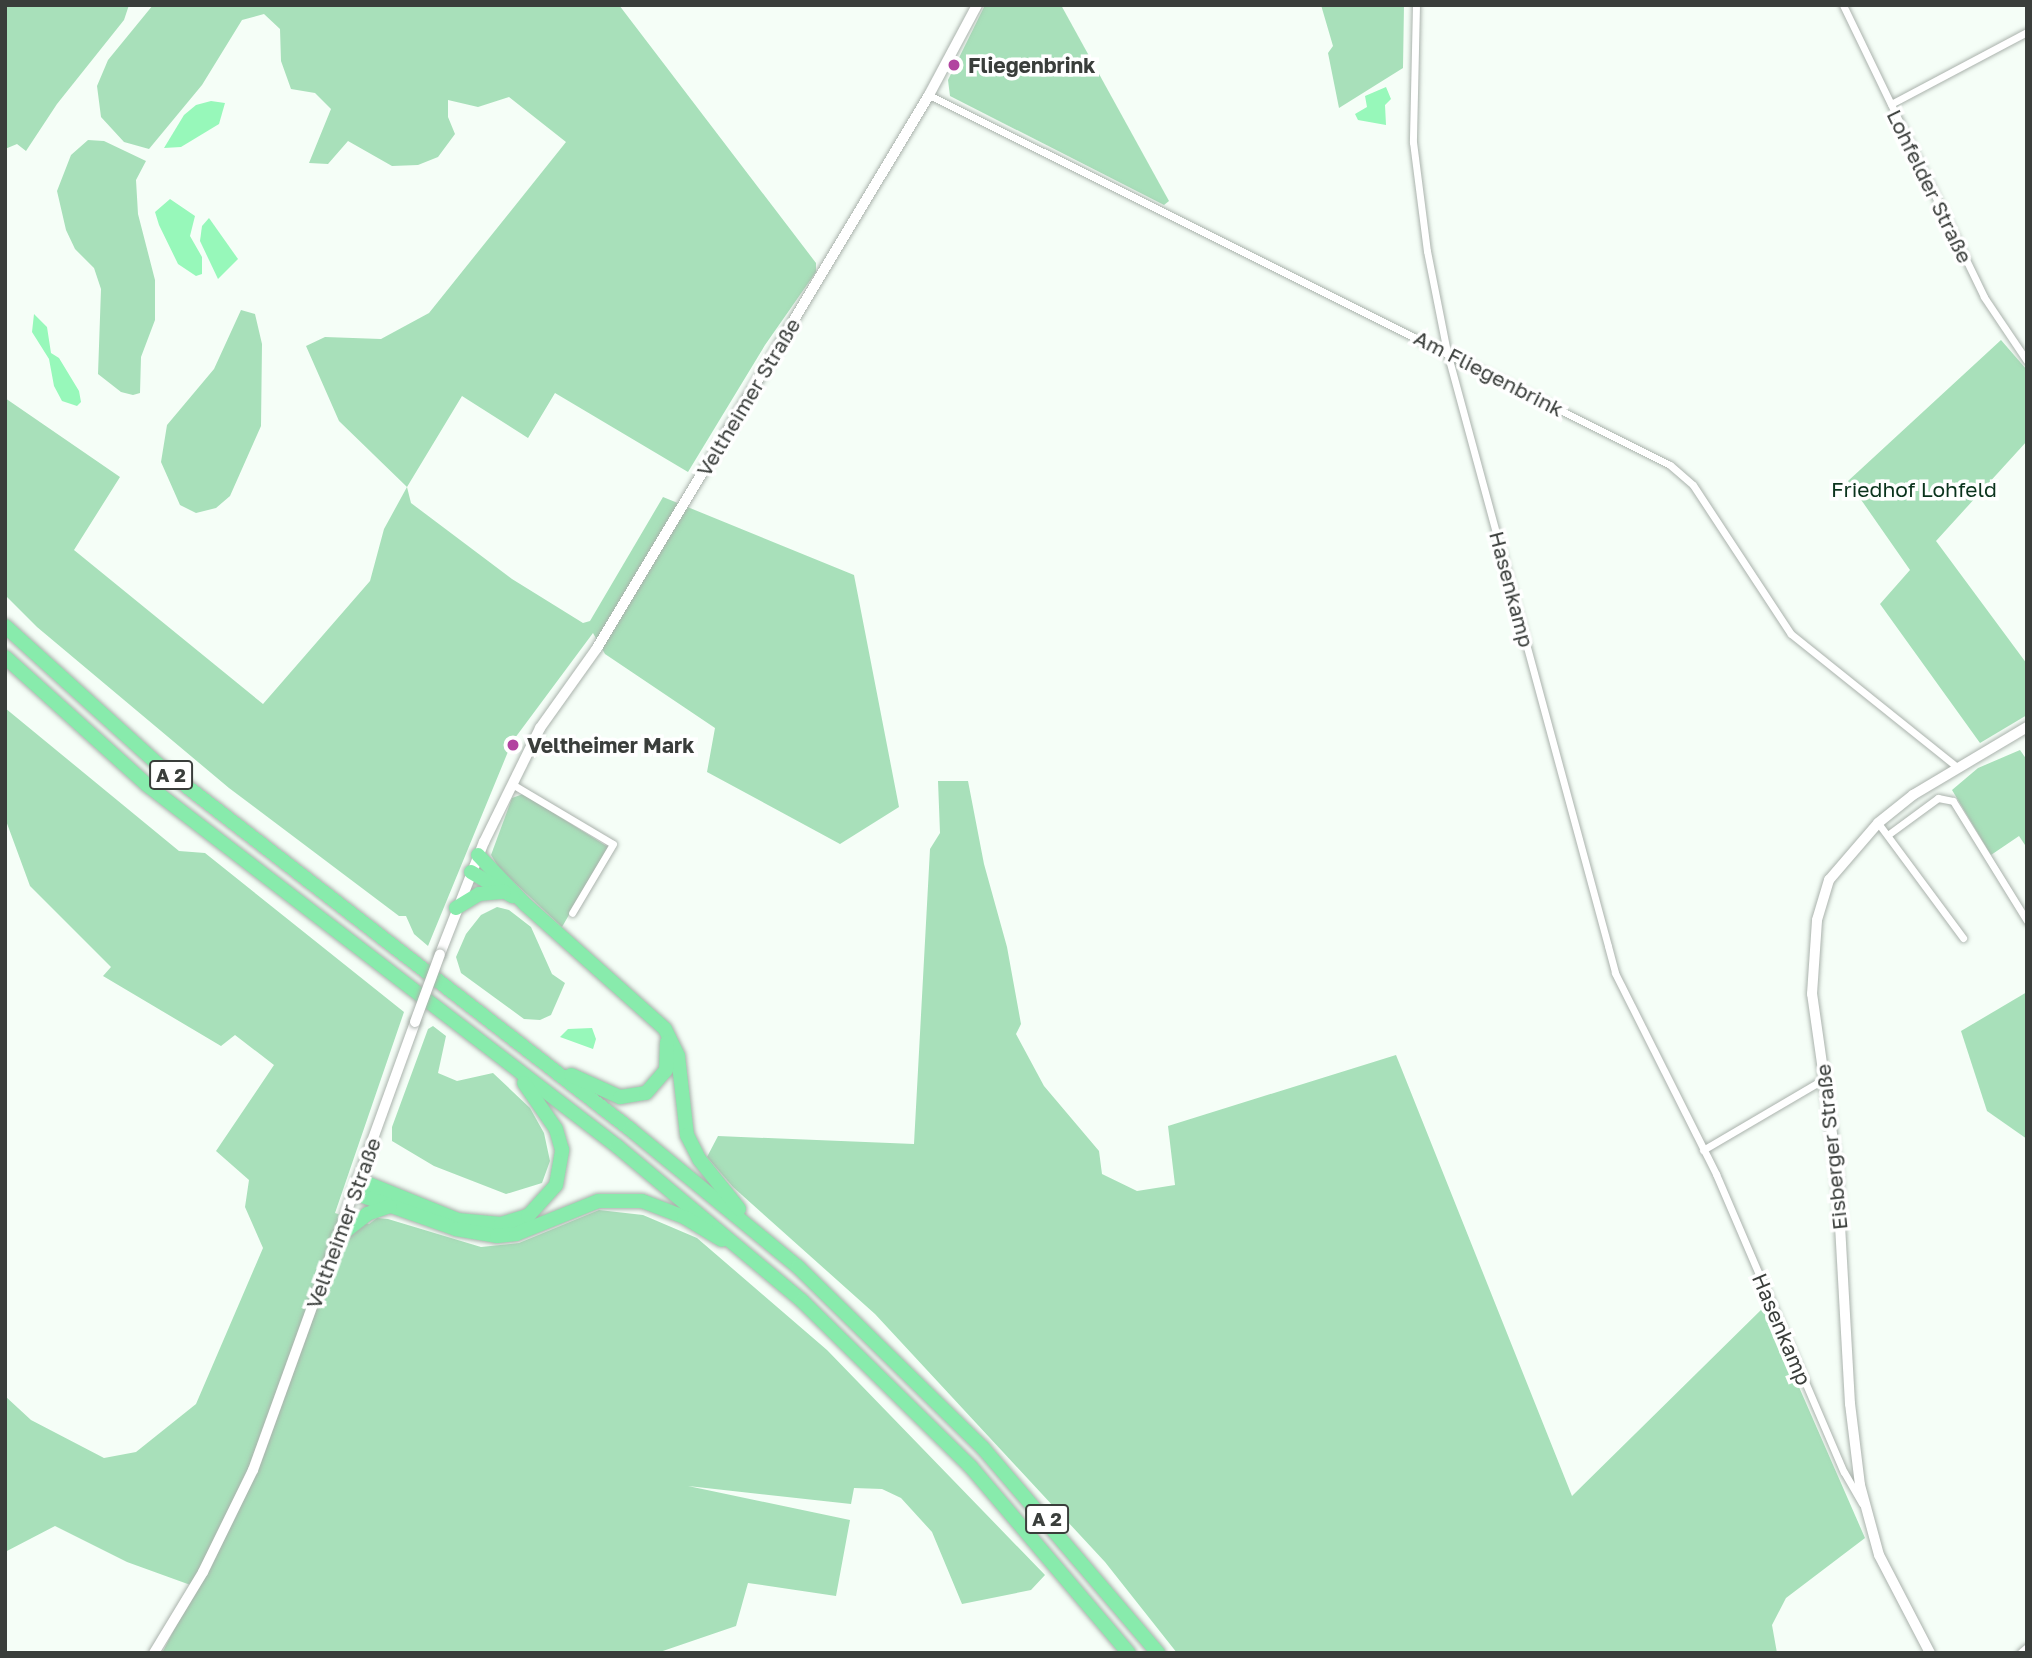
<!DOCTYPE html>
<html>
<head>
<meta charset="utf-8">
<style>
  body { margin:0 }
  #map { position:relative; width:2032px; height:1658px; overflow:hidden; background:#f5fef7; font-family:"Golos Text",sans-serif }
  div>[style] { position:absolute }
  .green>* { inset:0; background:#a8e0ba }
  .water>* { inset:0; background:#97f8ba }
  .roads { filter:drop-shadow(0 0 2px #aab2ac) drop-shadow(0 0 2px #aab2ac) }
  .street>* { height:7px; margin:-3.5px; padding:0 3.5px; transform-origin:3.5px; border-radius:3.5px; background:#fff }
  .secondary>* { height:10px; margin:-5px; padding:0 5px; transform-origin:5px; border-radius:5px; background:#fff }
  .highway>* { height:14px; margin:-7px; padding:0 7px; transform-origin:7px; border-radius:7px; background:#88ebac }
  .bridges { filter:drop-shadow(0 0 2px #aab2ac) drop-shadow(0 0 2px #aab2ac) }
  .secondary-bridge>* { height:10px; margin:-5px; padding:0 5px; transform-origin:5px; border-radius:5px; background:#fff }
  .dots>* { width:19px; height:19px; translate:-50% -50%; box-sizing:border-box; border:4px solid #fff; border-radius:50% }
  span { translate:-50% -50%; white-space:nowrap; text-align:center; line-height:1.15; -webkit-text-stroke:7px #fff; paint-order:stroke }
  .shield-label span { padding:2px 5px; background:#fff; border:2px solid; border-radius:5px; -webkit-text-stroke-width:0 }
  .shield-label { font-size:19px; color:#3a3e3b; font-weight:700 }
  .poi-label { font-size:21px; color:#3a3e3b; font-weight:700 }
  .left { translate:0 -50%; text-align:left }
  .street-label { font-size:21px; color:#3a3e3b }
  .park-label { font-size:21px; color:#0b341d }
  .frame { position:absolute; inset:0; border:7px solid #3a3e3b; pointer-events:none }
</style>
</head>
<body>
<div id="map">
  <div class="green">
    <i style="clip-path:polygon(5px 5px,129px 5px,124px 20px,57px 104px,26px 151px,17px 144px,5px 149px)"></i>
    <i style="clip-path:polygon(153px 5px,619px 5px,816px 263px,816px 272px,765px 345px,688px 472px,555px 393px,528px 438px,462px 396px,407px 487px,411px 503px,512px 579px,583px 623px,590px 621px,663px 497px,854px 575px,899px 807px,840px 844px,707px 772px,715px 728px,605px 654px,593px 633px,512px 742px,428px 946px,414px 934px,406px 916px,399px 916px,229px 788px,37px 627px,5px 595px,5px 398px,120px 477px,74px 550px,263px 704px,370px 581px,384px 529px,407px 487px,339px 421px,306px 346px,325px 337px,381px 339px,429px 313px,566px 142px,509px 97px,478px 107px,448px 100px,448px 117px,455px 134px,438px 157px,418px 165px,392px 166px,348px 141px,328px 164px,309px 163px,331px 109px,315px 93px,291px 89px,281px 61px,280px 29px,264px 14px,242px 20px,202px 85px,149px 149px,124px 142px,101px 117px,97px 86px,108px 60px)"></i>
    <i style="clip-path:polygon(985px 5px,1061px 5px,1169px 201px,1164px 205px,950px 96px,948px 80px)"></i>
    <i style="clip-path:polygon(1321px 5px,1404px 5px,1403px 68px,1339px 108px,1328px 53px,1333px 46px)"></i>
    <i style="clip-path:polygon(88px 140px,104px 141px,146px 161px,136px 180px,138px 214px,155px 280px,155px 320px,141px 357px,140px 393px,133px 395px,121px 392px,98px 374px,101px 289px,94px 268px,75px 249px,66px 230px,57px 191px,71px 155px)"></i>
    <i style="clip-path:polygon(241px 310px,255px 314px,262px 344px,261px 426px,230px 496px,216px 508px,196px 513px,180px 505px,161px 462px,167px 425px,214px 369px)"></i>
    <i style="clip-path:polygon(2001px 340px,2027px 370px,2027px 441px,1936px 541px,2027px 664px,2027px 715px,1980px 743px,1880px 604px,1910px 570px,1848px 481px)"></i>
    <i style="clip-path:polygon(5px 708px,179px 851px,205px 853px,404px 1012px,335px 1213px,369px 1224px,377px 1218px,388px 1219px,481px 1247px,519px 1243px,599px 1210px,643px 1215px,697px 1238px,827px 1350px,1045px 1575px,1031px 1590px,962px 1604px,932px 1532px,901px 1498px,882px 1489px,854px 1488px,851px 1504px,688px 1486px,850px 1520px,836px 1596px,748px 1583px,736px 1626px,657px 1653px,162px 1653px,196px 1587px,127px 1562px,55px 1526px,5px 1552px,5px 1396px,31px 1420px,104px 1458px,136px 1452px,196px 1404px,263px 1248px,245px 1207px,249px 1180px,216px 1151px,274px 1065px,235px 1035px,221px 1046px,103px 976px,111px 967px,30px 886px,5px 818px)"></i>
    <i style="clip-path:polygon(2020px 750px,2027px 760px,2027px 848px,2019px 836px,1991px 855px,1952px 790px,1978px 768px)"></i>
    <i style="clip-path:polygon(938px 781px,968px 781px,984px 864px,1007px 947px,1021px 1024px,1016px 1034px,1044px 1086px,1099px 1151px,1102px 1174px,1137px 1191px,1175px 1185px,1168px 1126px,1396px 1055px,1572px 1496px,1764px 1307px,1865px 1538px,1786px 1598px,1772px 1625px,1777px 1653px,1177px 1653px,1105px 1562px,875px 1314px,733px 1187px,707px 1157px,718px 1136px,914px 1144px,930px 849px,940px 833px)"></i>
    <i style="clip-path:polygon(523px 794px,608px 847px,562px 927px,499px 868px,491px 855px,512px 798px)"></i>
    <i style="clip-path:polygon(497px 907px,509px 910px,531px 927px,552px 974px,565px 983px,551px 1015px,540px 1020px,524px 1019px,461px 973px,456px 957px,466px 934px,481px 915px)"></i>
    <i style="clip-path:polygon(2027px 992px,2027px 1139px,1987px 1111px,1961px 1031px)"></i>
    <i style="clip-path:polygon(433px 1026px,446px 1036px,438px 1073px,457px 1081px,493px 1073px,530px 1108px,544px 1133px,550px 1161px,542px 1183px,506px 1194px,434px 1166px,392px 1141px,392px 1127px,428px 1029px)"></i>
  </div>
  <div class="water">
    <i style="clip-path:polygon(1386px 87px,1391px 99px,1385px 105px,1386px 125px,1358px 120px,1355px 114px,1367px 107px,1365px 96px)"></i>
    <i style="clip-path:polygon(211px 101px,225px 103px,219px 124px,181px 147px,164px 148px,184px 115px,196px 105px)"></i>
    <i style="clip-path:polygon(170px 199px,195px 216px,190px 236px,202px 257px,202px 274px,196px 276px,178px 264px,159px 225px,155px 212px)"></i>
    <i style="clip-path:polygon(209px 218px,238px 259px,218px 279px,200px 241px,202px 226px)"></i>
    <i style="clip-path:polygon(34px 314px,47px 327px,51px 353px,59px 358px,79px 391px,81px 402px,77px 406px,62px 401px,54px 386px,49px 359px,32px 332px)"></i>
    <i style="clip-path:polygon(592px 1028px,596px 1039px,593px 1049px,560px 1037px,568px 1029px)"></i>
  </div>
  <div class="roads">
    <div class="street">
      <i style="left:1416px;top:5px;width:137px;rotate:91.3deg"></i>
      <i style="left:1413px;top:142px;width:110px;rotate:82.7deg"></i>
      <i style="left:1427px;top:251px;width:103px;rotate:78.8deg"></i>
      <i style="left:1447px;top:352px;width:615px;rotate:74.83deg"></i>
      <i style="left:1608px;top:946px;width:28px;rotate:75deg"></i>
      <i style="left:1615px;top:973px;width:225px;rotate:63.3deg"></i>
      <i style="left:1716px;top:1174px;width:324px;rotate:66.8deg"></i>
      <i style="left:1844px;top:1472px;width:36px;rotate:60deg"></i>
      <i style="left:1843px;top:5px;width:324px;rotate:64.2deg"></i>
      <i style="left:1984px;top:297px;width:77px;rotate:56.1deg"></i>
      <i style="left:929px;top:95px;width:828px;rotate:26.53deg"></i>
      <i style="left:1670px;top:465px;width:30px;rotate:41deg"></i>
      <i style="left:1693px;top:485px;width:178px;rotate:56.7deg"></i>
      <i style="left:1791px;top:634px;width:213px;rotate:38.7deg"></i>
      <i style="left:1891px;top:104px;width:154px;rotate:-27.9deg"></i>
      <i style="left:512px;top:784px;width:117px;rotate:30.7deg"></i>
      <i style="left:613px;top:844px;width:80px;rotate:120.7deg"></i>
      <i style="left:1878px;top:823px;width:143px;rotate:53.5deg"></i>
      <i style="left:1889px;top:834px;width:61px;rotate:-36.3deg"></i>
      <i style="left:1938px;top:798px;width:15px;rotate:11deg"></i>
      <i style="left:1953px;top:801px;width:141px;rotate:58.3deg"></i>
      <i style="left:1703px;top:1150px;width:140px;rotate:-30.4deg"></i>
      <i style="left:2020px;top:1653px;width:9px;rotate:-41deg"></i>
    </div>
    <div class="secondary">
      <i style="left:440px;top:954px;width:120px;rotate:-68.6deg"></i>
      <i style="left:484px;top:842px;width:127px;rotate:-63.8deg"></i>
      <i style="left:540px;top:728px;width:98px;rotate:-54.5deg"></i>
      <i style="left:597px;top:648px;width:645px;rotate:-59.02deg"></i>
      <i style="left:929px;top:95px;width:102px;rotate:-61.9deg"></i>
      <i style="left:154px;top:1653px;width:95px;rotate:-58.8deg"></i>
      <i style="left:203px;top:1572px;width:114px;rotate:-63.9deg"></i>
      <i style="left:253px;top:1470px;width:476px;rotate:-70.1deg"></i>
      <i style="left:1930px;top:1653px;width:110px;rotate:-117.5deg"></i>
      <i style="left:1879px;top:1555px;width:73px;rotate:-105.2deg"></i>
      <i style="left:1860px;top:1485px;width:82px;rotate:-97deg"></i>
      <i style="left:1850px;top:1404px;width:235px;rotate:-93.2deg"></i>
      <i style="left:1837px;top:1169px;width:177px;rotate:-98.1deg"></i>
      <i style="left:1812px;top:994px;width:74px;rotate:-86.1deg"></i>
      <i style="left:1817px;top:920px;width:42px;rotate:-73.3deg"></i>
      <i style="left:1829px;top:880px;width:75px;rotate:-49.3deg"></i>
      <i style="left:1878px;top:823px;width:45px;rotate:-38.7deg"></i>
      <i style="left:1913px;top:795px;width:133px;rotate:-30.8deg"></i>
    </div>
    <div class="highway">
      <i style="left:5px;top:626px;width:207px;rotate:42.1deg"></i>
      <i style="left:159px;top:765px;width:595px;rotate:37.7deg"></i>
      <i style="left:630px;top:1129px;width:217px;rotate:39.4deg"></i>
      <i style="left:798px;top:1267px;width:259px;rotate:44.4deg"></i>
      <i style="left:983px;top:1448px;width:270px;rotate:49.5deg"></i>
      <i style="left:5px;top:657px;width:191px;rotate:42deg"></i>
      <i style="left:147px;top:785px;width:594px;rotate:37.55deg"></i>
      <i style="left:618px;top:1147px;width:240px;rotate:39.9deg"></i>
      <i style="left:802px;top:1301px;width:237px;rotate:44.5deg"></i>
      <i style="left:971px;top:1467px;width:244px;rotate:49.7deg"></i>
      <i style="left:478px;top:855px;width:69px;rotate:46.2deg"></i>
      <i style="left:526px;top:905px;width:186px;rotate:41.7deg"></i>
      <i style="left:665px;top:1029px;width:30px;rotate:64deg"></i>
      <i style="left:678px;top:1056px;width:80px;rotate:83.5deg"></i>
      <i style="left:687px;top:1135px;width:27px;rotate:63deg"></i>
      <i style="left:699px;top:1159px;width:64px;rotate:51.3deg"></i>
      <i style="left:471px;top:872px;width:48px;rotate:30.3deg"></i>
      <i style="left:456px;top:908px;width:27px;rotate:-31deg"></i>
      <i style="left:479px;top:894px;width:25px;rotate:-5deg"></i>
      <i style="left:571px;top:1075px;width:54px;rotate:24.2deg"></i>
      <i style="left:620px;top:1097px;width:26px;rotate:-9deg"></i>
      <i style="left:646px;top:1093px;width:30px;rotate:-49deg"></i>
      <i style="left:666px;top:1070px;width:28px;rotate:-88deg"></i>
      <i style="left:359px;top:1180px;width:107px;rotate:22deg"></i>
      <i style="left:458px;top:1220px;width:43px;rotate:5.3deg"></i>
      <i style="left:501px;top:1224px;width:28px;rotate:-17deg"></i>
      <i style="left:528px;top:1216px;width:42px;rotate:-47.9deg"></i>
      <i style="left:556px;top:1185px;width:36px;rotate:-80deg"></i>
      <i style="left:562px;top:1150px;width:22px;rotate:-106deg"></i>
      <i style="left:556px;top:1129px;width:56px;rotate:-124.8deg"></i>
      <i style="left:354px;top:1193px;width:108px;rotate:19.4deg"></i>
      <i style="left:456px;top:1229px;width:42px;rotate:9.7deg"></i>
      <i style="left:497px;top:1236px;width:19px;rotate:-6deg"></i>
      <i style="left:516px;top:1234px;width:88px;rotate:-21.9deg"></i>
      <i style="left:598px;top:1201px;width:44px"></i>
      <i style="left:642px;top:1201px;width:45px;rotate:20.9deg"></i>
      <i style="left:684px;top:1217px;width:44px;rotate:31.2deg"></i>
      <i style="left:338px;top:1237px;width:37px;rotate:-38deg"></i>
      <i style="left:367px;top:1214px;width:24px;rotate:-19deg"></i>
    </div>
  </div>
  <div class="bridges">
    <div class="secondary-bridge">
      <i style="left:415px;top:1022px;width:72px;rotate:-69.8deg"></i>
    </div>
  </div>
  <div class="dots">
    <i style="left:954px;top:65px;background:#b243a0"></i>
    <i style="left:513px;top:745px;background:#b243a0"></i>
  </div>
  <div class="shield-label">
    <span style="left:171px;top:775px">A 2</span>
    <span style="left:1047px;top:1519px">A 2</span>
  </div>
  <div class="poi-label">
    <span class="left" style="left:968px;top:65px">Fliegenbrink</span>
    <span class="left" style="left:527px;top:745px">Veltheimer Mark</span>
  </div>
  <div class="street-label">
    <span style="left:1930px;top:186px;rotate:64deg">Lohfelder Straße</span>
    <span style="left:1489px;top:373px;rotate:27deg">Am Fliegenbrink</span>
    <span style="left:748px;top:397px;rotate:-59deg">Veltheimer Straße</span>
    <span style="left:1512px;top:589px;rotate:75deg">Hasenkamp</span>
    <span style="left:1831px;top:1147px;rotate:-96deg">Eisberger Straße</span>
    <span style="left:343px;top:1223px;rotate:-70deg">Veltheimer Straße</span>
    <span style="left:1782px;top:1329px;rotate:67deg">Hasenkamp</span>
  </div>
  <div class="park-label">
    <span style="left:1914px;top:489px">Friedhof Lohfeld</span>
  </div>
  <div class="frame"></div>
</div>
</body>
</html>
